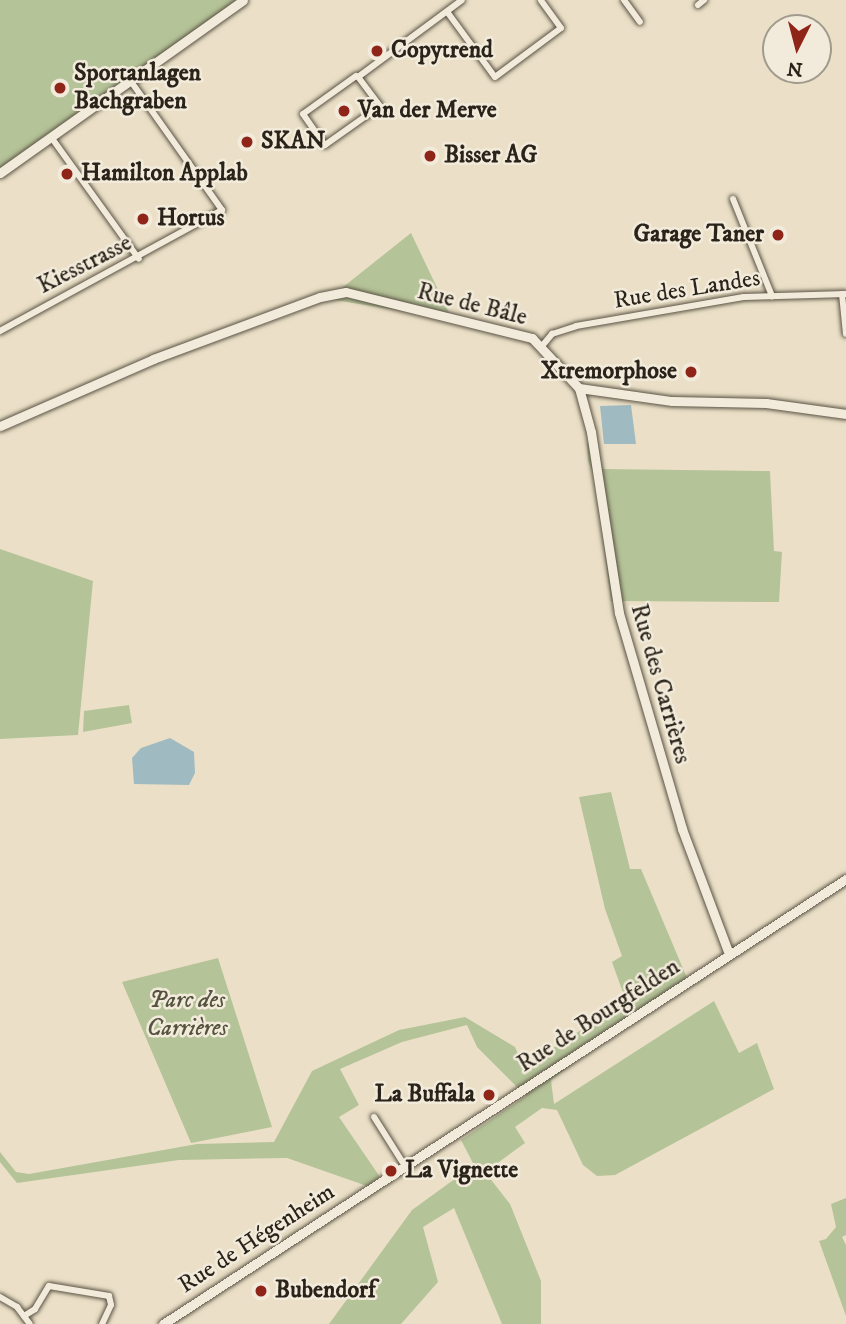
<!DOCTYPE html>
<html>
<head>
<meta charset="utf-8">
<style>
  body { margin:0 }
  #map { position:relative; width:846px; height:1324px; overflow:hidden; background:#ebe0c7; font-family:"IM FELL DW Pica",serif }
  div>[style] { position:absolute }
  .green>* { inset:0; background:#b5c398 }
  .water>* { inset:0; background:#9fbac1 }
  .roads { filter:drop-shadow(0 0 2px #5a5244) drop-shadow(0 0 2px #5a5244) }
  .street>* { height:6px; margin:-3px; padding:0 3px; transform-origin:3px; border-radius:3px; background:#f2ebdb }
  .secondary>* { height:9px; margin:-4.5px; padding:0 4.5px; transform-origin:4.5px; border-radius:4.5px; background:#f2ebdb }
  .dots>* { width:19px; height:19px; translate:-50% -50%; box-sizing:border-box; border:4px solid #f2ebdb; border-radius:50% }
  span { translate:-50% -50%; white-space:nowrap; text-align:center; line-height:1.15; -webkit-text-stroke:5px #f2ebdb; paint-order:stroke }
  .poi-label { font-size:24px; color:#2a2319; font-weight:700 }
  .left { translate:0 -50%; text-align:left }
  .right { translate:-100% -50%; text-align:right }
  .street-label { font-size:24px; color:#2a2319 }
  .park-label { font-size:24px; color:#54533f; font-style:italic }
  .north { position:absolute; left:762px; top:14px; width:70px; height:70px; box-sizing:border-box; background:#f2ebdb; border:2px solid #a29b8d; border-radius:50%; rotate:186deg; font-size:19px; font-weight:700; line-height:28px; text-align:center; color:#2a2319 }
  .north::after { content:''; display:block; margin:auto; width:24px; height:32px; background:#8f2418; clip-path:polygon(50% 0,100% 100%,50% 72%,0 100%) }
</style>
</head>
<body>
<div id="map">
  <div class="green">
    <i style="clip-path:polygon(0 0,243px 0,0 173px)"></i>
    <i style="clip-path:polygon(411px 233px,452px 319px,328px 299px)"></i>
    <i style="clip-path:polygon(594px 428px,603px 469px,770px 471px,774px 551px,782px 552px,779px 602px,611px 601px,595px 478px,588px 461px,587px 444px)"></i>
    <i style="clip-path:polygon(0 549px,93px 581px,78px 735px,0 739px)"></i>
    <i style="clip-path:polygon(129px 705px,132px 723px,83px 732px,84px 711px)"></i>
    <i style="clip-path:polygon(611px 792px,630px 869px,641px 869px,687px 978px,551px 1080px,554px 1104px,714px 1001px,739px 1053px,757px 1043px,774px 1089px,615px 1175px,597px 1176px,583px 1165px,557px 1110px,542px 1108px,515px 1127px,525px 1143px,485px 1172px,510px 1204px,541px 1281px,541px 1324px,502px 1324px,454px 1208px,423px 1227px,438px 1282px,401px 1324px,329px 1324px,412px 1210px,474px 1165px,461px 1140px,526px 1096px,477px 1047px,467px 1025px,402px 1042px,340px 1069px,359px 1105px,339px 1117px,380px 1177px,367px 1186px,287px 1158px,179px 1160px,17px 1183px,0 1162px,0 1152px,16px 1172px,29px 1174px,197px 1144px,274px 1142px,312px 1071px,399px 1030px,465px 1017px,515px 1047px,523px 1066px,536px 1059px,626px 1001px,612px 962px,622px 956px,605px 909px,579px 797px)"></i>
    <i style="clip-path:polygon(218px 958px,272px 1127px,191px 1143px,122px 982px)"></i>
    <i style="clip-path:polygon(846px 1198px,846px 1235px,842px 1237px,846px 1245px,846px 1316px,819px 1241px,826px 1239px,836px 1227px,831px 1204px)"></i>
  </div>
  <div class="water">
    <i style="clip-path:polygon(631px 405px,636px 444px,604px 444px,600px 406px)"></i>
    <i style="clip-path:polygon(170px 738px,194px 752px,195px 773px,189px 785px,134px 784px,132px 758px,141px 748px)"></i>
  </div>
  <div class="roads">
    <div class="street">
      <i style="left:624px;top:0;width:27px;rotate:54deg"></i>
      <i style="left:698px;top:5px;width:8px;rotate:-40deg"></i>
      <i style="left:448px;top:13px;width:79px;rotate:53.7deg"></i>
      <i style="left:495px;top:77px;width:82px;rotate:-36.6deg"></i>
      <i style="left:561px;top:28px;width:34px;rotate:-126deg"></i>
      <i style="left:356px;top:76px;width:65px;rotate:144.4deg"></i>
      <i style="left:303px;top:114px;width:38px;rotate:55deg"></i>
      <i style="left:325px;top:145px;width:67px;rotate:-35.3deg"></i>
      <i style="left:380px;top:106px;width:36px;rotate:-127deg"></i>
      <i style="left:358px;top:77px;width:129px;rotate:-36.5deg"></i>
      <i style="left:51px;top:137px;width:150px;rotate:54.2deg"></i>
      <i style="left:733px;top:199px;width:105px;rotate:68.1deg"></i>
      <i style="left:842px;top:294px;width:40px;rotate:84.3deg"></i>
      <i style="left:0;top:331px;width:253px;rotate:-28.6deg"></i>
      <i style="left:222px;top:210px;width:159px;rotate:-125.3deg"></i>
      <i style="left:542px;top:346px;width:16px;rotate:-50deg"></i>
      <i style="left:552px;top:334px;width:25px;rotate:-18deg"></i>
      <i style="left:576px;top:326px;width:170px;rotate:-9.8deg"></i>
      <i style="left:744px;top:297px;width:102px;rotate:-1.7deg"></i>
      <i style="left:374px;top:1117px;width:58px;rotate:57.7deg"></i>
      <i style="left:0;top:1297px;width:20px;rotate:30deg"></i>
      <i style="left:17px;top:1307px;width:21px;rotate:53deg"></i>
      <i style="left:24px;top:1316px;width:13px;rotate:-32deg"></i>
      <i style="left:35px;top:1309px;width:27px;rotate:-59deg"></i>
      <i style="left:49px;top:1286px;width:61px;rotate:9.5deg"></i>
      <i style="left:109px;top:1296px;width:9px;rotate:77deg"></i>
      <i style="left:111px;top:1305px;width:21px;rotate:115deg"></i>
    </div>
    <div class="secondary">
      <i style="left:0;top:173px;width:298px;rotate:-35.4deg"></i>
      <i style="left:579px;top:388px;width:46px;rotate:74.7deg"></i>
      <i style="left:591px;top:432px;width:183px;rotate:81.2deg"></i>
      <i style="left:619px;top:613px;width:225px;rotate:73.7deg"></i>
      <i style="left:682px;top:829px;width:134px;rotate:69.4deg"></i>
      <i style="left:0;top:426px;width:167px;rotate:-23.6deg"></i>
      <i style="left:153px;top:359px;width:178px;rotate:-20.4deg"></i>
      <i style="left:320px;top:297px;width:26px;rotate:-11deg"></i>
      <i style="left:346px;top:292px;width:192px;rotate:13.9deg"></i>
      <i style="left:532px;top:338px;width:69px;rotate:46.8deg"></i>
      <i style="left:579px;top:388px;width:94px;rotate:8deg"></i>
      <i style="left:672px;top:401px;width:94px;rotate:1.2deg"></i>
      <i style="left:766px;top:403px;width:81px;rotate:7.8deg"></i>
      <i style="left:163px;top:1324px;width:815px;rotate:-33.09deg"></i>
    </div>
  </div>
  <div class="dots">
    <i style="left:377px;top:51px;background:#8f2418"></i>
    <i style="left:60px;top:88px;background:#8f2418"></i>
    <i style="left:344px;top:111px;background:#8f2418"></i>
    <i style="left:247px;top:142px;background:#8f2418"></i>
    <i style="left:430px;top:156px;background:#8f2418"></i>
    <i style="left:67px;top:174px;background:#8f2418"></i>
    <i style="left:143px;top:219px;background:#8f2418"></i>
    <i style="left:778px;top:235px;background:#8f2418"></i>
    <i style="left:691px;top:372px;background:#8f2418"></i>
    <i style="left:489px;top:1095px;background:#8f2418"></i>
    <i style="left:391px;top:1171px;background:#8f2418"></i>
    <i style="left:261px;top:1291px;background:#8f2418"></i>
  </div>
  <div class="poi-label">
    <span class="left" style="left:391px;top:51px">Copytrend</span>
    <span class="left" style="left:74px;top:88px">Sportanlagen<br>Bachgraben</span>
    <span class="left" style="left:358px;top:111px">Van der Merve</span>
    <span class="left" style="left:261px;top:142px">SKAN</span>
    <span class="left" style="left:444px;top:156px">Bisser AG</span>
    <span class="left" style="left:81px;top:174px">Hamilton Applab</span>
    <span class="left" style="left:157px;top:219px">Hortus</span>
    <span class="right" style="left:764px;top:235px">Garage Taner</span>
    <span class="right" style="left:677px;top:372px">Xtremorphose</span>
    <span class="right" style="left:475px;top:1095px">La Buffala</span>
    <span class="left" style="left:405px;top:1171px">La Vignette</span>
    <span class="left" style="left:275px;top:1291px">Bubendorf</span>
  </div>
  <div class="street-label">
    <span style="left:85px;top:265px;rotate:-27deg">Kiesstrasse</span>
    <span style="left:687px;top:290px;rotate:-9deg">Rue des Landes</span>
    <span style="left:472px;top:305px;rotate:14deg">Rue de Bâle</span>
    <span style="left:660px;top:684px;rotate:74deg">Rue des Carrières</span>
    <span style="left:599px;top:1016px;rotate:-33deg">Rue de Bourgfelden</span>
    <span style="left:257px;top:1239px;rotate:-33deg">Rue de Hégenheim</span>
  </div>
  <div class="park-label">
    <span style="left:187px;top:1015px">Parc des<br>Carrières</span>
  </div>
  <div class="north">N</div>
</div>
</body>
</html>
